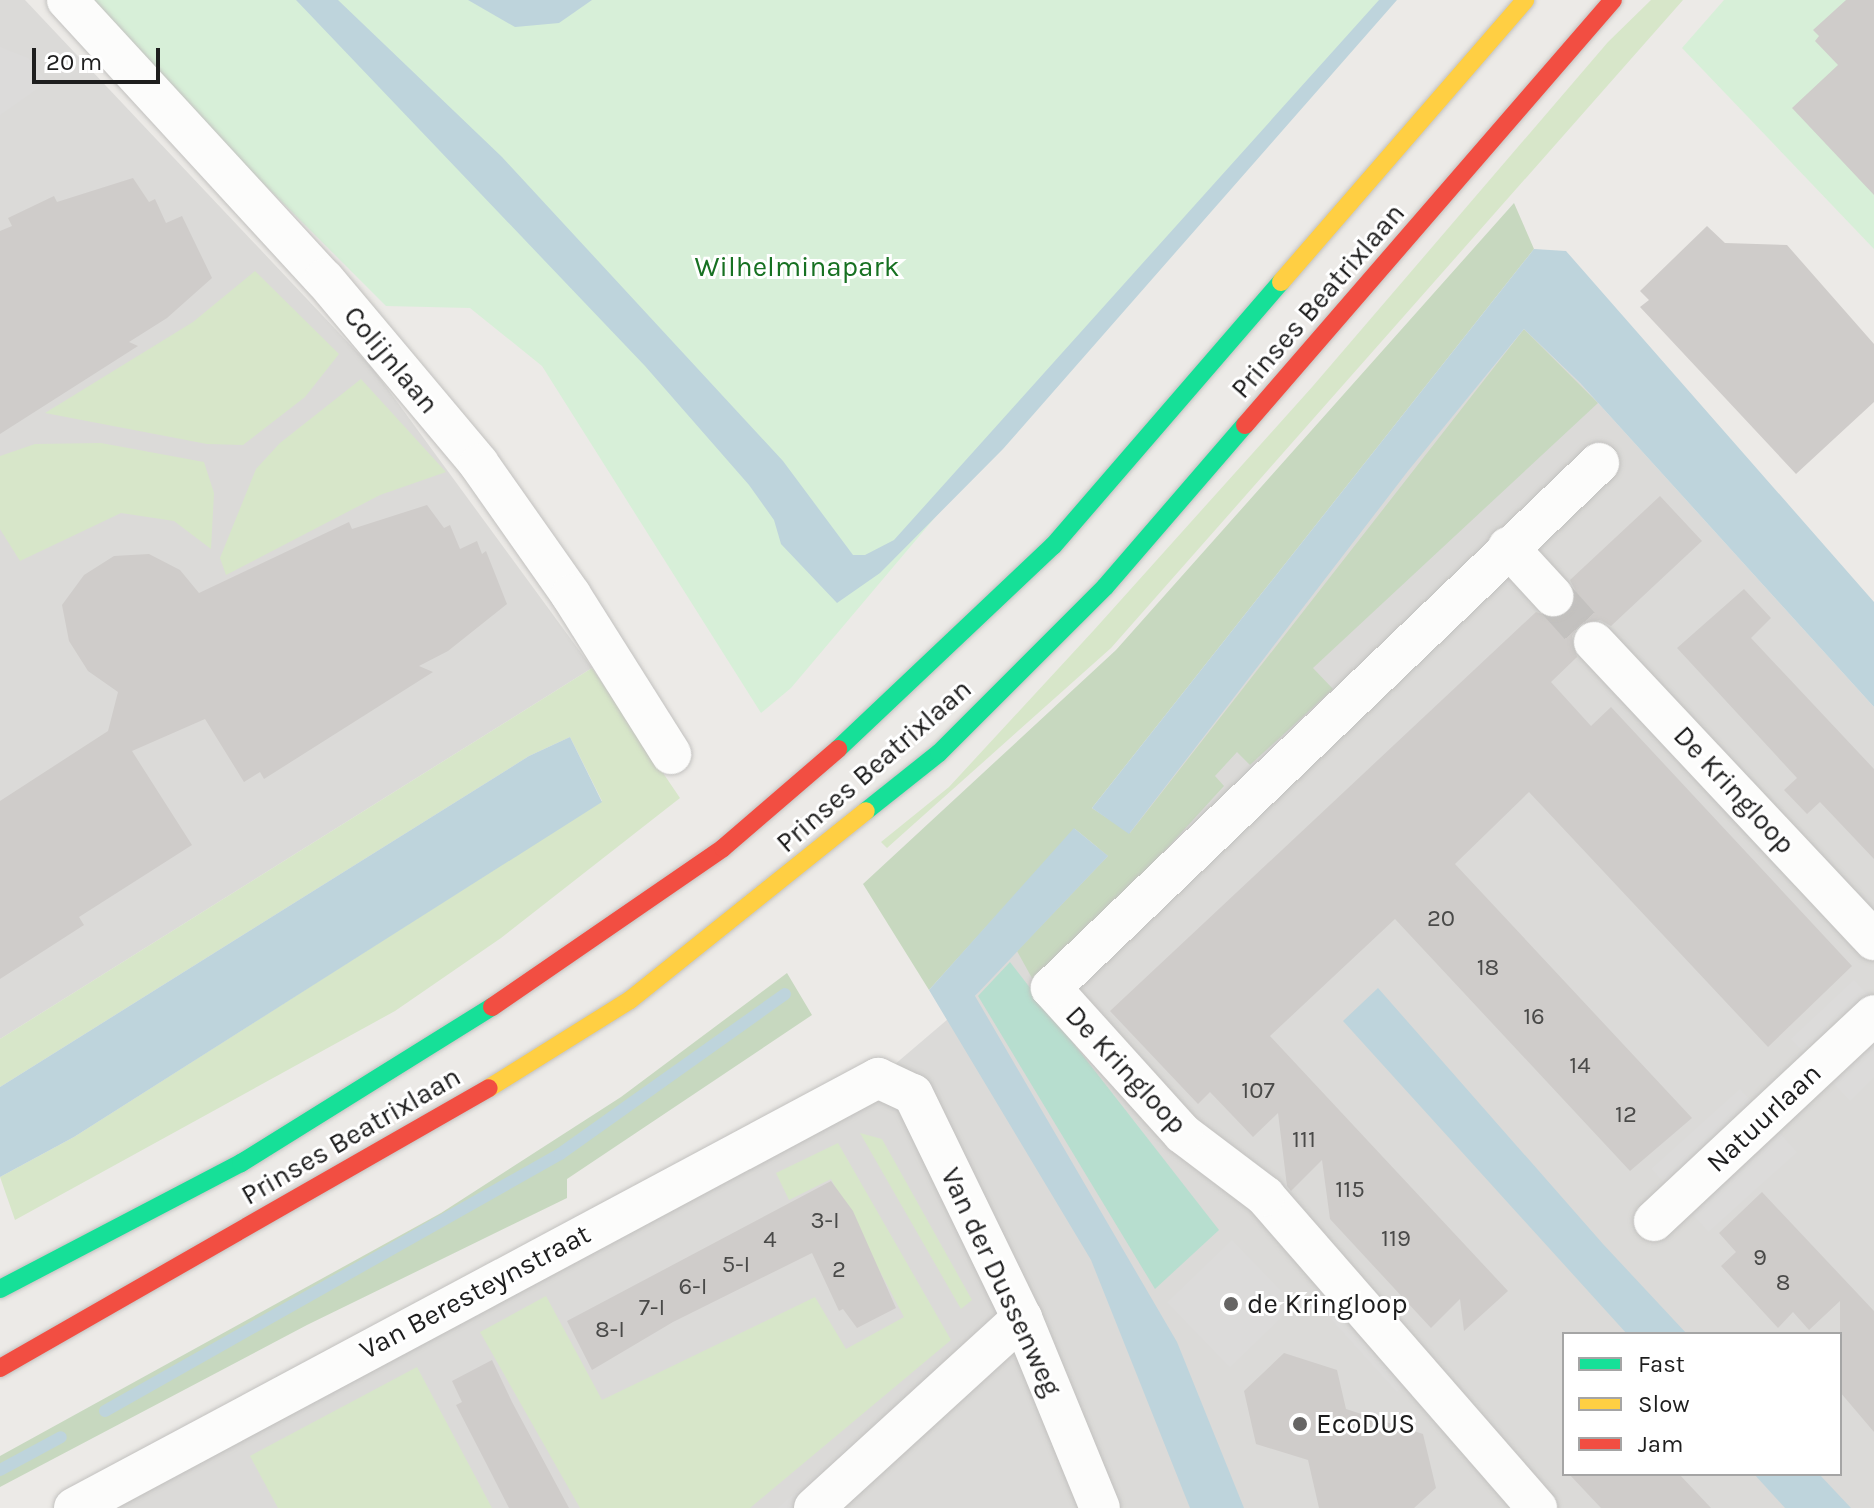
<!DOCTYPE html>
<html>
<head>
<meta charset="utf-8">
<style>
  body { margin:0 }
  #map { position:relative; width:1874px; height:1508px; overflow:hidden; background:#eceae7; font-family:Karla,sans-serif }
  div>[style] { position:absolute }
  .residential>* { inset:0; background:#dbdad8 }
  .grass>* { inset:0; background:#d7e6c9 }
  .forest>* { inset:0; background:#c7d8bf }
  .park>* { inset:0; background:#d7efd8 }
  .pitch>* { inset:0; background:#b7decf }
  .parking>* { inset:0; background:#dcdbda; transform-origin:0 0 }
  .water>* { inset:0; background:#bed4dc }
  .stream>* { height:12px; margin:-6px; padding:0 6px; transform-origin:6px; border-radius:6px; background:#bed4dc }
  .building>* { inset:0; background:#cfccca }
  .street-tunnel>* { height:40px; margin-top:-20px; transform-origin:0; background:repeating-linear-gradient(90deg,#c3c1bf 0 40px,transparent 0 60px) }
  .roads { filter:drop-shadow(0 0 2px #c2c1bf) drop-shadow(0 0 2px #c2c1bf) }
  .street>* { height:40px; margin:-20px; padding:0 20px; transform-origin:20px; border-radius:20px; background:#fcfcfb }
  .fast>* { height:18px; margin:-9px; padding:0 9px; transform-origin:9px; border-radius:9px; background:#16e098 }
  .slow>* { height:18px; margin:-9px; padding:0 9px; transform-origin:9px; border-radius:9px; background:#ffcf43 }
  .jam>* { height:18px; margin:-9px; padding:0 9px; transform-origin:9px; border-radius:9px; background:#f24e42 }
  .dots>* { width:22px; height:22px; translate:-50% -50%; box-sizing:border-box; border:4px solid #fff; border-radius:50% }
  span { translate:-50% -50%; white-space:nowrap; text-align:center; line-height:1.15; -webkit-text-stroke:6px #fff; paint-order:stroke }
  .number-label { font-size:24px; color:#4a4a49 }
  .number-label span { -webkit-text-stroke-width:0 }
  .park-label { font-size:28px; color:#177122 }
  .street-label { font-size:28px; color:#1e1e1e }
  .poi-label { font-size:28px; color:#1e1e1e }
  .left { translate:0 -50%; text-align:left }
  .legend { position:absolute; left:1562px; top:1332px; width:280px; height:144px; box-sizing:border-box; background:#fff; border:2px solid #a5a5a5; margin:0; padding:10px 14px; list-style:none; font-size:24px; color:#1e1e1e }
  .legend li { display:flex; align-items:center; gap:16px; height:40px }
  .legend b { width:40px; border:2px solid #a5a5a5 }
  .scale { position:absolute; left:32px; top:48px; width:128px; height:36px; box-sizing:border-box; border:4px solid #1e1e1e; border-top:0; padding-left:10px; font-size:24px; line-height:28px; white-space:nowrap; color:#1e1e1e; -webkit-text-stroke:6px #fff; paint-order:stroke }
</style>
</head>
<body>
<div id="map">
  <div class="residential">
    <i style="clip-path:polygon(0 0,25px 0,373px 369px,592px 668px,0 1039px)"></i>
    <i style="clip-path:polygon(evenodd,1524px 329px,1580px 383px,1874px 707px,1874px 1508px,102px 1508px,853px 1100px,975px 996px,1524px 329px,1564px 1334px,1840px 1334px,1840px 1474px,1564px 1474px,1564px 1334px)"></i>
  </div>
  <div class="grass">
    <i style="clip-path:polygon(1651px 0,1683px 0,1111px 648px,887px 848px,881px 842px,949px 787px,1094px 630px,1313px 386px,1608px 42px)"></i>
    <i style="clip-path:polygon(255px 271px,339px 354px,305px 397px,243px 445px,207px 444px,45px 413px,193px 322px)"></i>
    <i style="clip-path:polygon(361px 379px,446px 472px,380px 495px,226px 575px,220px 558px,256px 469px,280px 443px)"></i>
    <i style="clip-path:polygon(101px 443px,204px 462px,214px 493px,211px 549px,174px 521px,121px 513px,20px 561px,0 529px,0 456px,35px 444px)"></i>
    <i style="clip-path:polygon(592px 668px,680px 798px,501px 938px,395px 1011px,15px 1220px,0 1177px,74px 1137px,602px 801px,570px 737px,529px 756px,0 1087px,0 1039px)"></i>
    <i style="clip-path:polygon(860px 1133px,882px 1139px,972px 1300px,961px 1309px)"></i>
    <i style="clip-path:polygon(838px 1143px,951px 1340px,750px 1508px,580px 1508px,480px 1332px,546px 1296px,602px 1400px,815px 1297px,846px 1349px,904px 1317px,831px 1179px,789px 1200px,776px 1173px)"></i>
    <i style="clip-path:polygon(417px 1367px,492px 1508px,278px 1508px,250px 1456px)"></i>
  </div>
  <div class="forest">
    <i style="clip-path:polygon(1514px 203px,1534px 249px,1092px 808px,1130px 833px,1524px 329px,1598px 403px,1313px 668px,1333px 689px,1250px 765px,1237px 752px,1215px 776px,1224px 786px,1140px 878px,1033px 980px,1017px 951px,1108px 856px,1075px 829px,929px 990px,863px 884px,1116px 650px)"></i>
    <i style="clip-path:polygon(787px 973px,812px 1015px,567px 1179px,567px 1198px,307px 1325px,0 1487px,0 1456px,441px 1213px,621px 1097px)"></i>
  </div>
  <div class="park">
    <i style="clip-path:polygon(80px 0,1386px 0,1165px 245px,791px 688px,761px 713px,542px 366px,470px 308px,386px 306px)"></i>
    <i style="clip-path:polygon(1724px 0,1874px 0,1874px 249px,1682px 48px)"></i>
  </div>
  <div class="pitch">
    <i style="clip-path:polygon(1010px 962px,1219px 1230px,1155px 1289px,978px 996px)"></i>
  </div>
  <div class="parking">
    <i style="clip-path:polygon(0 47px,28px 58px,47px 82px,0 115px)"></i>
    <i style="clip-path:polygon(1854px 980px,1874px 1002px,1874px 1077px,1850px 1101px,1791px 1039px)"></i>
    <i style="left:1740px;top:1089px;width:85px;height:119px;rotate:48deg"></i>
    <i style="left:1232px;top:1240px;width:90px;height:90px;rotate:46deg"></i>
    <i style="left:1318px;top:1290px;width:129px;height:10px;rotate:48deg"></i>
    <i style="clip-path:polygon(961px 1347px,967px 1354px,794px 1508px,778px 1508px)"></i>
  </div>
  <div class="water">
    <i style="clip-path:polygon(296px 0,338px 0,502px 157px,783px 461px,853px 555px,865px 555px,894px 540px,1379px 0,1397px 0,1003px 449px,880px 573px,837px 603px,781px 544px,774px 520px,749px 485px,645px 366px)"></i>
    <i style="clip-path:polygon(468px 0,592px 0,559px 23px,515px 27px)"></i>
    <i style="clip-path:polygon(1534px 249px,1566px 251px,1874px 602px,1874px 707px,1580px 383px,1524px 329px,1408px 471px,1129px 834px,1092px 808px)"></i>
    <i style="clip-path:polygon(570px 737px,602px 802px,74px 1137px,0 1177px,0 1087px,529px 756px)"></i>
    <i style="clip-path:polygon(1074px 828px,1108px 856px,975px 996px,1177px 1342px,1244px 1508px,1190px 1508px,1091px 1260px,929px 990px)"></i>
    <i style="clip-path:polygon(1378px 988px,1603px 1244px,1687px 1334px,1627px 1334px,1343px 1021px)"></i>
    <i style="clip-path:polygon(1754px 1474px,1819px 1474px,1851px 1508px,1785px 1508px)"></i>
  </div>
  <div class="stream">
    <i style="left:105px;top:1411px;width:523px;rotate:-29.46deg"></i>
    <i style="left:560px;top:1154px;width:276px;rotate:-35.4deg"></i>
    <i style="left:0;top:1470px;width:69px;rotate:-28.4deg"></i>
  </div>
  <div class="building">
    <i style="clip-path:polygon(1846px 0,1874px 0,1874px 195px,1792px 108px,1838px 65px,1815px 41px,1819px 36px,1813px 30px)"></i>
    <i style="clip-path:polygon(133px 178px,149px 202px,155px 199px,166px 223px,182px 216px,212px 278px,167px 318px,129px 342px,138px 346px,0 434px,0 231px,12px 226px,8px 218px,54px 196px,57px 202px)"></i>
    <i style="clip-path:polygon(1707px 226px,1725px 243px,1787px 245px,1874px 344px,1874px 402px,1796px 474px,1640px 307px,1649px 300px,1640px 291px)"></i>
    <i style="clip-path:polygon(1660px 496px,1702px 541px,1611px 626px,1600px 620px,1579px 625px,1572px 636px,1577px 657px,1551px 682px,1591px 726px,1611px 707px,1852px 966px,1768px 1047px,1529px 792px,1455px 864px,1692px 1118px,1630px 1171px,1395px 919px,1270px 1036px,1508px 1291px,1464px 1331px,1460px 1299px,1431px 1328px,1330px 1219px,1322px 1160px,1291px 1191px,1287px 1186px,1278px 1113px,1253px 1137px,1210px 1092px,1198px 1104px,1110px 1011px,1536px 612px,1557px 619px,1569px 612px,1576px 592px,1570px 580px)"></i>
    <i style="clip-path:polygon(427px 505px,444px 528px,450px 525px,460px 549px,477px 541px,482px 554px,486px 551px,507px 604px,448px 651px,419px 666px,433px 672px,264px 779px,260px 772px,244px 782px,205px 719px,132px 751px,192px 845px,79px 917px,84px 925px,0 979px,0 801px,108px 731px,118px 692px,88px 671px,69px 641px,62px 605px,84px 575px,114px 556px,149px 554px,180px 570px,199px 593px,349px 522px,352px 529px)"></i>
    <i style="clip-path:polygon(1744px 589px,1771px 618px,1751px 638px,1874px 769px,1874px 859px,1820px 802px,1807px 814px,1784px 790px,1797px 778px,1677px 648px)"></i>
    <i style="clip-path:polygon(831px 1181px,853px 1211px,896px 1308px,857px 1328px,843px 1309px,839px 1311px,812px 1253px,673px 1322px,592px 1370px,567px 1321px)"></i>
    <i style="clip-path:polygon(1762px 1192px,1874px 1311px,1874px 1432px,1840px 1392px,1840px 1301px,1809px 1330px,1793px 1312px,1778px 1328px,1721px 1266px,1736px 1252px,1719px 1233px)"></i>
    <i style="clip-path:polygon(1284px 1353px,1337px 1370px,1346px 1409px,1423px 1434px,1436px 1488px,1414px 1508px,1319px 1508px,1308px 1460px,1256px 1444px,1244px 1391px)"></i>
    <i style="clip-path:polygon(492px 1360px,512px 1402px,569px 1508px,509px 1508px,486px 1463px,456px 1405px,462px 1402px,452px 1381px)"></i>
    <i style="clip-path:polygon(1569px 1474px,1679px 1474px,1711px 1508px,1601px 1508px)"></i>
  </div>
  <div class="street-tunnel">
    <i style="left:1553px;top:596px;width:62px;rotate:48.3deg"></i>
  </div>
  <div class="roads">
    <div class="street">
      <i style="left:67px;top:0;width:379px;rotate:47.4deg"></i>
      <i style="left:324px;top:279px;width:241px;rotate:50deg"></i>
      <i style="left:479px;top:464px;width:160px;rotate:54.9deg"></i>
      <i style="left:571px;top:595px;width:188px;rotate:57.8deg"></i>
      <i style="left:1508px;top:547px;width:67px;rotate:47.4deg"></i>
      <i style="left:1594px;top:642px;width:409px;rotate:46.8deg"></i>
      <i style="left:1654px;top:1221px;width:301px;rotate:-43.1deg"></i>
      <i style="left:74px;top:1508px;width:912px;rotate:-28.14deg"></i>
      <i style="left:878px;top:1078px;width:38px;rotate:25deg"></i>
      <i style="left:913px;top:1094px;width:249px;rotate:64.1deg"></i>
      <i style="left:1022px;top:1318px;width:205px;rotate:67.7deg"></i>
      <i style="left:814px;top:1508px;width:282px;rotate:-42.4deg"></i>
      <i style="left:1537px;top:1508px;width:414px;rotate:-131.1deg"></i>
      <i style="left:1265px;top:1196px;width:103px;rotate:-142.9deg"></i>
      <i style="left:1183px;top:1134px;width:197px;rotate:-132.1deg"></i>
      <i style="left:1051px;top:988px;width:759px;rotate:-43.77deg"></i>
    </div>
    <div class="fast">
      <i style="left:838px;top:749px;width:296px;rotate:-43.4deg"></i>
      <i style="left:1053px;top:546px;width:349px;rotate:-49.2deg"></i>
      <i style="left:866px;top:811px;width:93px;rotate:-38.5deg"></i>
      <i style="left:939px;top:753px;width:235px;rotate:-45deg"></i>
      <i style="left:1105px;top:587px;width:214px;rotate:-49.2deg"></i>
      <i style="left:0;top:1289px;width:272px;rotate:-27.6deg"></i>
      <i style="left:241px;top:1163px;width:296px;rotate:-31.9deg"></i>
    </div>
    <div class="slow">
      <i style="left:1281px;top:282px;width:373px;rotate:-49.1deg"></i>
      <i style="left:489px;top:1088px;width:166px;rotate:-32deg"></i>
      <i style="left:630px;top:1000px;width:302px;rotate:-38.7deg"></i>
    </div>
    <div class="jam">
      <i style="left:1245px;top:425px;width:562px;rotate:-49.11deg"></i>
      <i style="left:492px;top:1007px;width:280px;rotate:-34.5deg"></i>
      <i style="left:723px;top:848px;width:152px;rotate:-40.7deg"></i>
      <i style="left:0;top:1368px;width:563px;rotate:-29.8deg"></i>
    </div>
  </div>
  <div class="dots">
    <i style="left:1231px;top:1304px;background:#666564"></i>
    <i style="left:1300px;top:1424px;background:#666564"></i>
  </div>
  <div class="number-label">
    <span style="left:1441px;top:919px">20</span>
    <span style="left:1488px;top:968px">18</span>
    <span style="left:1534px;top:1017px">16</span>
    <span style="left:1580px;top:1066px">14</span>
    <span style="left:1258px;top:1091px">107</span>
    <span style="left:1626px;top:1115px">12</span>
    <span style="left:1304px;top:1140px">111</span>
    <span style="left:1350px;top:1190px">115</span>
    <span style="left:825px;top:1221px">3-I</span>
    <span style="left:1396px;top:1239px">119</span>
    <span style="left:770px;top:1240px">4</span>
    <span style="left:1760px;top:1258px">9</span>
    <span style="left:736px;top:1265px">5-I</span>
    <span style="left:839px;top:1270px">2</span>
    <span style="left:1783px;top:1283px">8</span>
    <span style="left:693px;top:1287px">6-I</span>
    <span style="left:652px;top:1308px">7-I</span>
    <span style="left:610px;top:1330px">8-I</span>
  </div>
  <div class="park-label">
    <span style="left:797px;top:267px">Wilhelminapark</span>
  </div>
  <div class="street-label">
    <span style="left:1318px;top:301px;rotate:-49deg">Prinses Beatrixlaan</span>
    <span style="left:391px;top:360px;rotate:50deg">Colijnlaan</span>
    <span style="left:874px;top:766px;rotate:-41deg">Prinses Beatrixlaan</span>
    <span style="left:1734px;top:790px;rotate:47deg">De Kringloop</span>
    <span style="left:1126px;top:1070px;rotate:47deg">De Kringloop</span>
    <span style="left:1764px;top:1118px;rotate:-43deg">Natuurlaan</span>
    <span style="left:351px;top:1136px;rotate:-30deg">Prinses Beatrixlaan</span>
    <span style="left:1001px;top:1282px;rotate:65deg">Van der Dussenweg</span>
    <span style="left:475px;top:1292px;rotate:-28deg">Van Beresteynstraat</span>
  </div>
  <div class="poi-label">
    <span class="left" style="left:1247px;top:1304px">de Kringloop</span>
    <span class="left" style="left:1316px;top:1424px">EcoDUS</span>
  </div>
  <ul class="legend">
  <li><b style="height:10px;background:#16e098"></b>Fast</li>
  <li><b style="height:10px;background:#ffcf43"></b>Slow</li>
  <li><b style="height:10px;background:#f24e42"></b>Jam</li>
  </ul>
  <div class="scale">20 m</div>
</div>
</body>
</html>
